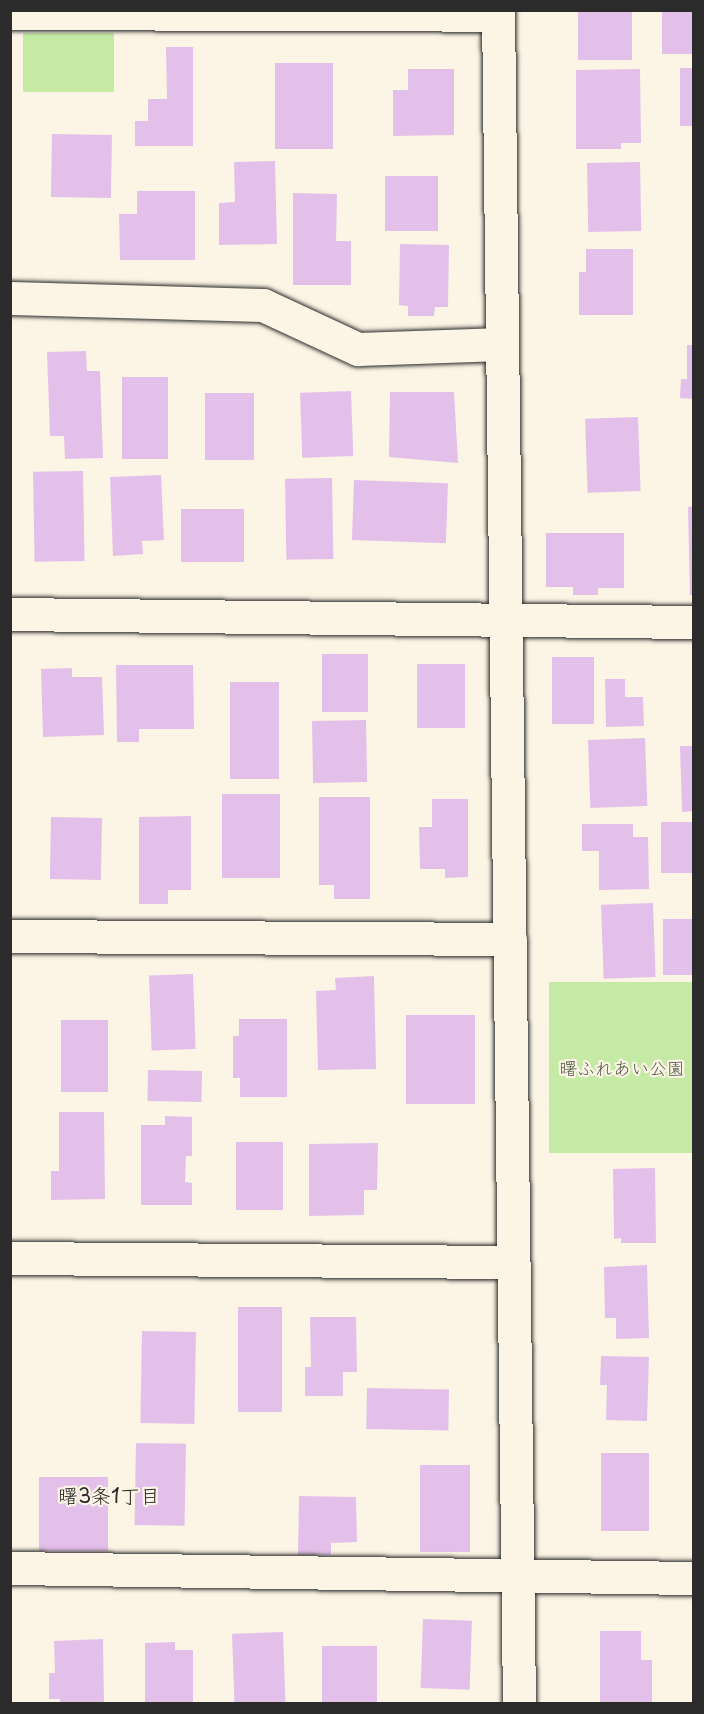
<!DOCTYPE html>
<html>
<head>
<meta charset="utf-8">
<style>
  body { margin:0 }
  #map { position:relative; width:704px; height:1714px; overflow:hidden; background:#fcf5e5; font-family:"Playpen Sans","Klee One",sans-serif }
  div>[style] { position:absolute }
  .green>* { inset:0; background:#c4eaa5; transform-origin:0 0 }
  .building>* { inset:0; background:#e3c0ea; transform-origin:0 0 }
  .roads { filter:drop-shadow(0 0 2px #2b2b2b) drop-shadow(0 0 2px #2b2b2b) }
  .street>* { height:33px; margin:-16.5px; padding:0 16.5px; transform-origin:16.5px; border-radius:16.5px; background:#fcf5e5 }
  span { translate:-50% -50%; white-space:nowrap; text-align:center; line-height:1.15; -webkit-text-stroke:4.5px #fcf5e5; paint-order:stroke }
  .park-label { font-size:18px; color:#515b4a }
  .neighbourhood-label { font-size:20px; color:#2b2b2b }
  .frame { position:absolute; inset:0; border:12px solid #2b2b2b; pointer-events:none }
</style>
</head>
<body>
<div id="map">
  <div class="green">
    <i style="left:23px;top:33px;width:91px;height:59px"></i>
    <i style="left:693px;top:982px;width:171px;height:144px;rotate:90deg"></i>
  </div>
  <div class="building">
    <i style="left:578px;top:10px;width:54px;height:50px"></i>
    <i style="left:662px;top:10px;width:32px;height:44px"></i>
    <i style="clip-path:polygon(166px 47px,193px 47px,193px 146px,135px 146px,135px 121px,148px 121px,148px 99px,167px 99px)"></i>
    <i style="left:275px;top:63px;width:58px;height:86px"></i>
    <i style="left:680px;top:68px;width:14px;height:58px"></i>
    <i style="clip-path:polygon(408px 69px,454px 69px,454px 135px,393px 136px,393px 90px,408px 90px)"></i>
    <i style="clip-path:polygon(640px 69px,641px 143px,621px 143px,621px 149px,576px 149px,576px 70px)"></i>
    <i style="left:52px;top:134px;width:60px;height:63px;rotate:1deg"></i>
    <i style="clip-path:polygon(275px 161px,277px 244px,219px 245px,219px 203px,235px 202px,234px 162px)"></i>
    <i style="left:640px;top:162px;width:69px;height:53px;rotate:89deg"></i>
    <i style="left:385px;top:176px;width:53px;height:55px"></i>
    <i style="clip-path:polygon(137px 191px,195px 191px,195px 260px,120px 260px,119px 214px,137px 214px)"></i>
    <i style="clip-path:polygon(293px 193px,337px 194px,336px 241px,351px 241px,351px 285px,293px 285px)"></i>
    <i style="clip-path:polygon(400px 244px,449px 245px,448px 307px,435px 307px,434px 316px,408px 316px,408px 306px,399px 305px)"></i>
    <i style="clip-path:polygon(586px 249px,633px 249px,633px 315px,579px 315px,579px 272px,586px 272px)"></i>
    <i style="clip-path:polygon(687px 345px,694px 345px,694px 399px,680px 398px,681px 379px,687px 379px)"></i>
    <i style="clip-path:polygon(86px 351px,87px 371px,100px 371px,103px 458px,65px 459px,64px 436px,50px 436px,47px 352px)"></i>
    <i style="left:122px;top:377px;width:46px;height:82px"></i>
    <i style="left:351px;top:391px;width:65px;height:51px;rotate:88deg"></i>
    <i style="clip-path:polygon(390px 392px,454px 392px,458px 463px,389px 457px)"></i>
    <i style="left:205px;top:393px;width:49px;height:67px"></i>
    <i style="left:638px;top:417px;width:74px;height:53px;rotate:88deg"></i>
    <i style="left:83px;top:471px;width:90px;height:50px;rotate:89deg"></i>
    <i style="clip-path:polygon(161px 475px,164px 540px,142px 541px,143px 554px,113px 556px,110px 477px)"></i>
    <i style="left:332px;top:478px;width:81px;height:47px;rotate:89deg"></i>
    <i style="left:354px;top:480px;width:94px;height:60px;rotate:2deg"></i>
    <i style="clip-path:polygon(694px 506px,694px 595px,690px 595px,688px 507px)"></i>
    <i style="left:181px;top:509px;width:63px;height:53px"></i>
    <i style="clip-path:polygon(546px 533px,624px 533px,624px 588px,598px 588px,598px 595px,573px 595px,573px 587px,546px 587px)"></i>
    <i style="left:322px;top:654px;width:46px;height:58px"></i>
    <i style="left:552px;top:657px;width:42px;height:67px"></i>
    <i style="left:465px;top:664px;width:64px;height:48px;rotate:90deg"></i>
    <i style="clip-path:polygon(116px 665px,193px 665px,194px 729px,139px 729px,139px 742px,117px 742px)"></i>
    <i style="clip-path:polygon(72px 668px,72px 677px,102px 677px,104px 735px,43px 737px,41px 669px)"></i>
    <i style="clip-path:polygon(605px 679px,625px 679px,625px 697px,643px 697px,644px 726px,606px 727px)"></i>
    <i style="left:230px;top:682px;width:49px;height:97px"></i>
    <i style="left:366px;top:720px;width:62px;height:54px;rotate:89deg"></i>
    <i style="left:645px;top:738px;width:68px;height:57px;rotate:88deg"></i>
    <i style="clip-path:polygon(680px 746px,694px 746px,694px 811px,682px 812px)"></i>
    <i style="left:222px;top:794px;width:58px;height:84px"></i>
    <i style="clip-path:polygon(319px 797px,370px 797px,370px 899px,334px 899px,334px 885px,319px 885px)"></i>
    <i style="clip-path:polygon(432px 799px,468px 799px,468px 877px,445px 878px,445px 869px,420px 869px,419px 827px,432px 827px)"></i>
    <i style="clip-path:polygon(191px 816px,191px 890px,168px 890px,168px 904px,139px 904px,139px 817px)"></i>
    <i style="left:51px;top:817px;width:51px;height:62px;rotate:1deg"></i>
    <i style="left:694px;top:822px;width:51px;height:33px;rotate:90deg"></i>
    <i style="clip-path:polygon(582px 824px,633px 824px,633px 837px,648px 837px,649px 889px,599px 890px,599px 851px,582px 851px)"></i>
    <i style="left:653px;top:903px;width:74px;height:52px;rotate:88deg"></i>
    <i style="left:694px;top:919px;width:56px;height:31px;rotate:90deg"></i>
    <i style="left:193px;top:974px;width:75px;height:44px;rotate:88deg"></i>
    <i style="clip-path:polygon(374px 976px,376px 1069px,318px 1070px,316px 991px,336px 990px,335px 978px)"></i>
    <i style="left:406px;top:1015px;width:69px;height:89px"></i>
    <i style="clip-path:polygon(239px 1019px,287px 1019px,287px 1097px,240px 1097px,240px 1078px,233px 1078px,233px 1036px,239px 1036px)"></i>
    <i style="left:108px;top:1020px;width:72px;height:47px;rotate:90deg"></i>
    <i style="left:148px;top:1070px;width:54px;height:31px;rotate:1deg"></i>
    <i style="clip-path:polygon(59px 1112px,104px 1112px,105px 1199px,51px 1200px,51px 1171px,59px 1171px)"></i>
    <i style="clip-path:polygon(165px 1116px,192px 1117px,192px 1156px,186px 1156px,185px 1182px,192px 1183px,192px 1205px,141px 1205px,141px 1125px,165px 1125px)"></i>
    <i style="left:236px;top:1142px;width:47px;height:68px"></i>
    <i style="clip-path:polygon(378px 1143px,377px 1190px,364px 1190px,364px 1215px,309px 1216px,309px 1144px)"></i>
    <i style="clip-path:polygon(655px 1168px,656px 1243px,621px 1243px,621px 1238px,614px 1239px,613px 1169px)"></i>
    <i style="clip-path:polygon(647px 1265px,649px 1338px,616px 1339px,616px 1318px,605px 1318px,604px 1267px)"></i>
    <i style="left:238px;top:1307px;width:44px;height:105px"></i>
    <i style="clip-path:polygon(310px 1317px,356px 1317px,357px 1372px,343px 1372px,343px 1396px,305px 1396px,305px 1367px,311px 1367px)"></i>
    <i style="left:142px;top:1331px;width:54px;height:92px;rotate:1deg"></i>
    <i style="clip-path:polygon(601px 1356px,649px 1357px,647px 1421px,606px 1420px,607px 1385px,600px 1385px)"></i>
    <i style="left:367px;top:1388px;width:82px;height:41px;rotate:1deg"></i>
    <i style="left:136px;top:1443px;width:50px;height:82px;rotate:1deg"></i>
    <i style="left:601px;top:1453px;width:48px;height:78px"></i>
    <i style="left:420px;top:1465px;width:50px;height:87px"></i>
    <i style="left:39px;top:1477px;width:69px;height:74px"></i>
    <i style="clip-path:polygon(299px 1496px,356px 1497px,357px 1542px,331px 1543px,331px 1555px,298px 1555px)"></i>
    <i style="left:423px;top:1619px;width:49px;height:69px;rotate:2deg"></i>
    <i style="clip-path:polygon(600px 1631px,641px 1631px,641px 1660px,652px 1660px,652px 1704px,600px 1704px)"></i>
    <i style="left:283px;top:1632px;width:72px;height:51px;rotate:88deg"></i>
    <i style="clip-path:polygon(103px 1639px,104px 1704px,60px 1704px,60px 1699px,49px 1699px,49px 1673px,55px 1673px,54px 1641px)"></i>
    <i style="clip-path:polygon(175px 1642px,175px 1650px,193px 1650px,193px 1704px,145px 1704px,145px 1643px)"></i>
    <i style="left:322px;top:1646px;width:55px;height:58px"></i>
  </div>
  <div class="roads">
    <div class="street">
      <i style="left:498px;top:10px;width:1694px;rotate:89.29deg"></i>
      <i style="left:10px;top:13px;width:488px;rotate:0.2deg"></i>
      <i style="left:10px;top:298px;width:253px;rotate:1.6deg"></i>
      <i style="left:263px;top:305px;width:105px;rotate:24.9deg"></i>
      <i style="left:358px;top:349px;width:144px;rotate:-2deg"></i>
      <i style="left:10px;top:614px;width:684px;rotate:0.67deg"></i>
      <i style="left:10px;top:936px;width:500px;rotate:0.34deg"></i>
      <i style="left:10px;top:1258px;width:503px;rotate:0.46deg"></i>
      <i style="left:10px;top:1568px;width:684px;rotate:0.84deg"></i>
    </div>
  </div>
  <div class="park-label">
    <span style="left:622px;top:1068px">曙ふれあい公園</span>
  </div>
  <div class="neighbourhood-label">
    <span style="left:109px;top:1495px">曙3条1丁目</span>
  </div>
  <div class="frame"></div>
</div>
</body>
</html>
